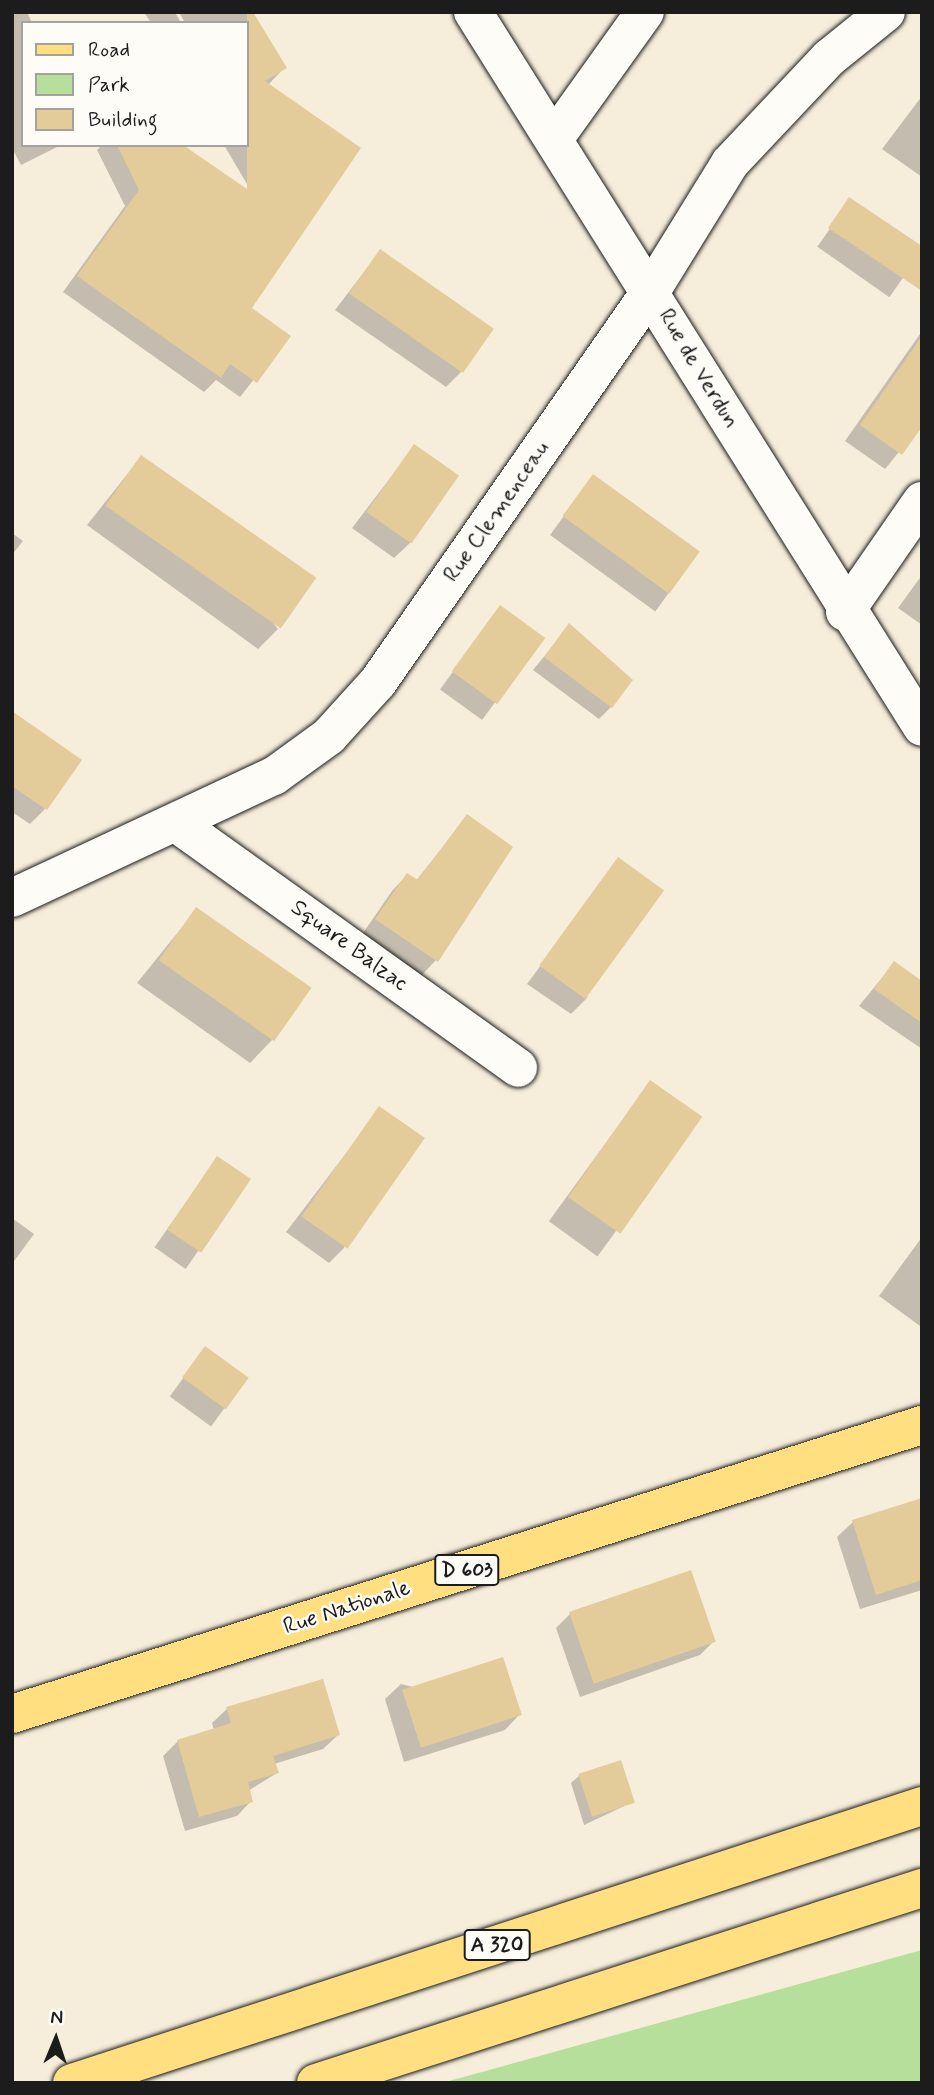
<!DOCTYPE html>
<html>
<head>
<meta charset="utf-8">
<style>
  body { margin:0 }
  #map { position:relative; width:934px; height:2095px; overflow:hidden; background:#f6eddb; font-family:Mynerve,sans-serif }
  div>[style] { position:absolute }
  .green>* { inset:0; background:#b6df9b }
  .shadow>* { inset:0; background:#0003; transform-origin:0 0 }
  .building>* { inset:0; background:#e4cb9a; transform-origin:0 0 }
  .roads { filter:drop-shadow(0 0 2px #1c1c1c) drop-shadow(0 0 2px #1c1c1c) }
  .street>* { height:38px; margin:-19px; padding:0 19px; transform-origin:19px; border-radius:19px; background:#fdfcf7 }
  .primary>* { height:38px; margin:-19px; padding:0 19px; transform-origin:19px; border-radius:19px; background:#ffdf80 }
  .highway>* { height:38px; margin:-19px; padding:0 19px; transform-origin:19px; border-radius:19px; background:#ffdf80 }
  span { translate:-50% -50%; white-space:nowrap; text-align:center; line-height:1.15; -webkit-text-stroke:5px #fdfcf7; paint-order:stroke }
  .shield-label span { padding:2px 5px; background:#fdfcf7; border:2px solid; border-radius:5px; -webkit-text-stroke-width:0 }
  .shield-label { font-size:21px; color:#1c1c1c; font-weight:700 }
  .street-label { font-size:23px; color:#1c1c1c }
  .frame { position:absolute; inset:0; border:14px solid #1c1c1c; pointer-events:none }
  .legend { position:absolute; left:21px; top:21px; width:228px; height:126px; box-sizing:border-box; background:#fdfcf7; border:2px solid #a3a29f; margin:0; padding:9px 12px; list-style:none; font-size:21px; color:#1c1c1c }
  .legend li { display:flex; align-items:center; gap:14px; height:35px }
  .legend b { width:35px; border:2px solid #a3a29f }
  .north { position:absolute; left:21px; top:2004px; width:70px; height:70px; -webkit-text-stroke:5px #fdfcf7; paint-order:stroke; rotate:2deg; font-size:19px; font-weight:700; line-height:28px; text-align:center; color:#1c1c1c }
  .north::after { content:''; display:block; margin:auto; width:24px; height:32px; background:#1c1c1c; clip-path:polygon(50% 0,100% 100%,50% 72%,0 100%) }
</style>
</head>
<body>
<div id="map">
  <div class="green">
    <i style="clip-path:polygon(922px 1950px,922px 2083px,442px 2083px)"></i>
  </div>
  <div class="shadow">
    <i style="clip-path:polygon(12px 12px,27px 12px,32px 23px,23px 23px,23px 145px,61px 145px,21px 165px,12px 148px)"></i>
    <i style="clip-path:polygon(144px 12px,175px 12px,181px 23px,151px 23px)"></i>
    <i style="clip-path:polygon(179px 12px,251px 12px,284px 68px,268px 85px,249px 308px,288px 336px,240px 397px,216px 380px,204px 392px,63px 292px,125px 206px,97px 150px,102px 145px,154px 145px,254px 196px,224px 145px,247px 145px,247px 23px,185px 23px)"></i>
    <i style="clip-path:polygon(922px 96px,922px 177px,882px 149px)"></i>
    <i style="left:850px;top:200px;width:88px;height:57px;rotate:35deg"></i>
    <i style="clip-path:polygon(380px 251px,461px 372px,446px 387px,335px 310px)"></i>
    <i style="clip-path:polygon(920px 334px,922px 424px,885px 469px,845px 441px)"></i>
    <i style="clip-path:polygon(414px 447px,410px 543px,394px 558px,352px 528px)"></i>
    <i style="clip-path:polygon(141px 457px,278px 629px,258px 649px,87px 525px)"></i>
    <i style="left:593px;top:476px;width:130px;height:73px;rotate:36deg"></i>
    <i style="clip-path:polygon(12px 533px,23px 541px,12px 555px)"></i>
    <i style="clip-path:polygon(922px 575px,922px 625px,898px 608px)"></i>
    <i style="left:500px;top:607px;width:52px;height:102px;rotate:36deg"></i>
    <i style="clip-path:polygon(570px 625px,611px 707px,599px 719px,533px 670px)"></i>
    <i style="clip-path:polygon(12px 713px,45px 809px,30px 824px,12px 812px)"></i>
    <i style="clip-path:polygon(467px 816px,436px 960px,421px 976px,361px 936px,392px 891px,407px 875px,416px 881px)"></i>
    <i style="clip-path:polygon(619px 860px,587px 998px,571px 1014px,527px 984px)"></i>
    <i style="clip-path:polygon(196px 910px,272px 1040px,250px 1063px,137px 983px)"></i>
    <i style="clip-path:polygon(894px 963px,922px 983px,922px 1049px,859px 1006px)"></i>
    <i style="left:650px;top:1082px;width:60px;height:172px;rotate:36deg"></i>
    <i style="clip-path:polygon(380px 1109px,344px 1248px,329px 1263px,286px 1232px)"></i>
    <i style="left:217px;top:1158px;width:38px;height:109px;rotate:35deg"></i>
    <i style="clip-path:polygon(12px 1218px,34px 1234px,12px 1264px)"></i>
    <i style="clip-path:polygon(922px 1237px,922px 1325px,920px 1326px,879px 1296px)"></i>
    <i style="left:205px;top:1348px;width:51px;height:60px;rotate:36deg"></i>
    <i style="clip-path:polygon(922px 1500px,922px 1590px,860px 1609px,837px 1537px,853px 1522px)"></i>
    <i style="clip-path:polygon(690px 1572px,714px 1641px,700px 1655px,580px 1697px,556px 1628px,570px 1614px)"></i>
    <i style="clip-path:polygon(401px 1684px,520px 1714px,505px 1730px,404px 1762px,385px 1699px)"></i>
    <i style="clip-path:polygon(227px 1709px,338px 1735px,323px 1749px,274px 1764px,277px 1773px,248px 1791px,251px 1801px,237px 1816px,185px 1831px,163px 1756px,178px 1741px,214px 1730px,212px 1723px)"></i>
    <i style="clip-path:polygon(579px 1776px,633px 1802px,584px 1825px,571px 1783px)"></i>
  </div>
  <div class="building">
    <i style="clip-path:polygon(247px 12px,253px 12px,287px 68px,265px 81px,361px 148px,252px 308px,291px 336px,257px 383px,230px 364px,221px 378px,77px 276px,139px 190px,117px 145px,183px 145px,247px 189px)"></i>
    <i style="clip-path:polygon(849px 197px,922px 246px,922px 291px,828px 228px)"></i>
    <i style="left:380px;top:249px;width:139px;height:54px;rotate:35deg"></i>
    <i style="clip-path:polygon(922px 336px,922px 427px,902px 455px,860px 425px)"></i>
    <i style="left:414px;top:444px;width:55px;height:83px;rotate:35deg"></i>
    <i style="left:141px;top:455px;width:214px;height:62px;rotate:35deg"></i>
    <i style="left:593px;top:474px;width:132px;height:52px;rotate:36deg"></i>
    <i style="left:500px;top:605px;width:56px;height:82px;rotate:36deg"></i>
    <i style="clip-path:polygon(569px 623px,633px 680px,612px 708px,544px 657px)"></i>
    <i style="clip-path:polygon(12px 711px,82px 760px,47px 810px,12px 786px)"></i>
    <i style="clip-path:polygon(467px 814px,513px 847px,438px 962px,375px 919px,407px 873px,418px 880px)"></i>
    <i style="left:618px;top:857px;width:57px;height:134px;rotate:36deg"></i>
    <i style="left:196px;top:907px;width:141px;height:65px;rotate:35deg"></i>
    <i style="clip-path:polygon(894px 961px,922px 981px,922px 1023px,874px 989px)"></i>
    <i style="left:650px;top:1080px;width:64px;height:143px;rotate:35deg"></i>
    <i style="left:379px;top:1106px;width:56px;height:135px;rotate:35deg"></i>
    <i style="left:217px;top:1156px;width:41px;height:89px;rotate:34deg"></i>
    <i style="left:205px;top:1346px;width:54px;height:39px;rotate:36deg"></i>
    <i style="clip-path:polygon(922px 1498px,922px 1580px,876px 1595px,852px 1520px)"></i>
    <i style="left:691px;top:1570px;width:76px;height:129px;rotate:71deg"></i>
    <i style="left:503px;top:1657px;width:61px;height:106px;rotate:72deg"></i>
    <i style="clip-path:polygon(323px 1679px,340px 1735px,273px 1756px,279px 1773px,248px 1782px,253px 1802px,199px 1817px,177px 1740px,231px 1723px,226px 1707px)"></i>
    <i style="left:621px;top:1760px;width:45px;height:45px;rotate:72deg"></i>
  </div>
  <div class="roads">
    <div class="street">
      <i style="left:473px;top:12px;width:844px;rotate:57.87deg"></i>
      <i style="left:554px;top:139px;width:156px;rotate:-54.4deg"></i>
      <i style="left:845px;top:612px;width:135px;rotate:-55.3deg"></i>
      <i style="left:179px;top:825px;width:417px;rotate:35.6deg"></i>
      <i style="left:12px;top:898px;width:289px;rotate:-25deg"></i>
      <i style="left:274px;top:776px;width:68px;rotate:-36deg"></i>
      <i style="left:329px;top:736px;width:73px;rotate:-47.8deg"></i>
      <i style="left:378px;top:682px;width:477px;rotate:-55.1deg"></i>
      <i style="left:651px;top:291px;width:150px;rotate:-58.3deg"></i>
      <i style="left:730px;top:163px;width:144px;rotate:-46.7deg"></i>
      <i style="left:829px;top:58px;width:73px;rotate:-38.9deg"></i>
    </div>
    <div class="primary">
      <i style="left:12px;top:1714px;width:955px;rotate:-17.62deg"></i>
    </div>
    <div class="highway">
      <i style="left:72px;top:2083px;width:894px;rotate:-18.05deg"></i>
      <i style="left:316px;top:2083px;width:637px;rotate:-17.84deg"></i>
    </div>
  </div>
  <div class="shield-label">
    <span style="left:467px;top:1570px">D 603</span>
    <span style="left:497px;top:1945px">A 320</span>
  </div>
  <div class="street-label">
    <span style="left:698px;top:369px;rotate:59deg">Rue de Verdun</span>
    <span style="left:497px;top:512px;rotate:-55deg">Rue Clemenceau</span>
    <span style="left:349px;top:946px;rotate:36deg">Square Balzac</span>
    <span style="left:347px;top:1608px;rotate:-18deg">Rue Nationale</span>
  </div>
  <div class="frame"></div>
  <ul class="legend">
  <li><b style="height:9px;background:#ffdf80"></b>Road</li>
  <li><b style="height:19px;background:#b6df9b"></b>Park</li>
  <li><b style="height:19px;background:#e4cb9a"></b>Building</li>
  </ul>
  <div class="north">N</div>
</div>
</body>
</html>
